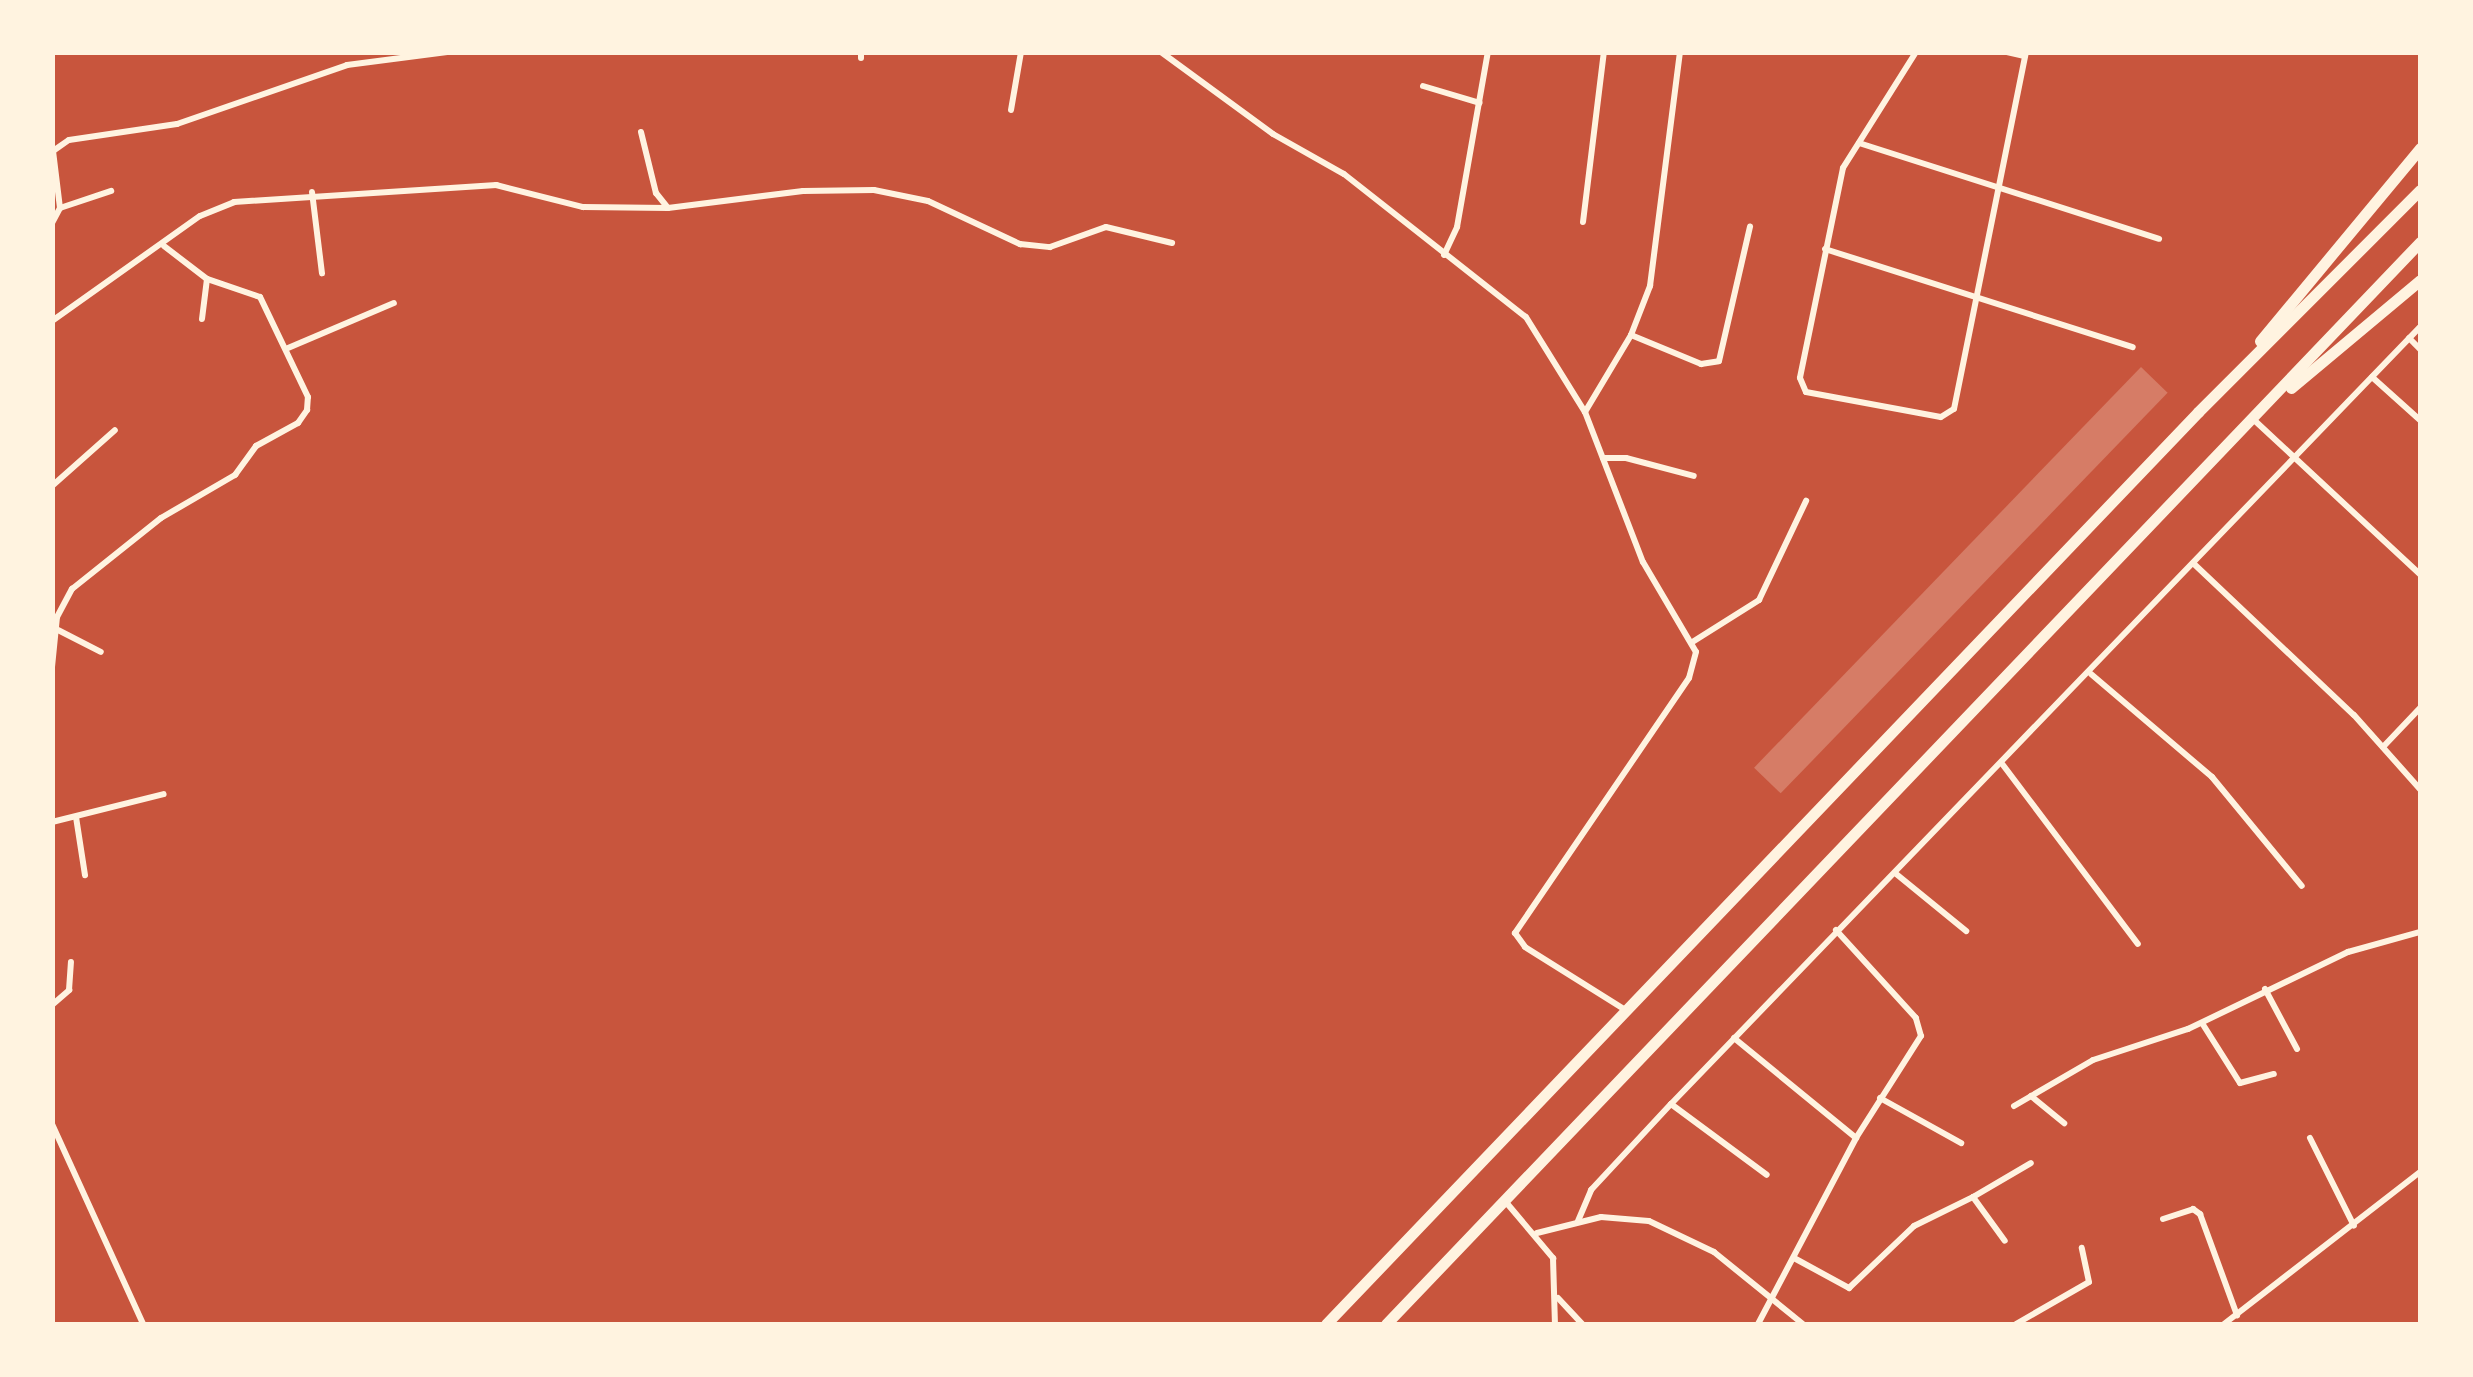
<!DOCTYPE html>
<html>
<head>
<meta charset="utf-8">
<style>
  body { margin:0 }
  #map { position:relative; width:2473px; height:1377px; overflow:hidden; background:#c8553d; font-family:"Space Grotesk",sans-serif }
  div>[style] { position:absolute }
  .building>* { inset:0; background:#d67c66; transform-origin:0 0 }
  .minor>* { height:6px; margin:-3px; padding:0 3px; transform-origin:3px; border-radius:3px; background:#fff3e0 }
  .trunk>* { height:11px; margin:-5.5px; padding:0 5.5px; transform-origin:5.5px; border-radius:5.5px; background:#fff3e0 }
  span { translate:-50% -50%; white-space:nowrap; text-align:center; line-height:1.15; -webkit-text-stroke:9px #fff3e0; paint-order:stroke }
  .frame { position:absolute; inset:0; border:55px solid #fff3e0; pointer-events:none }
</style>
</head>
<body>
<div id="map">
  <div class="building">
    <i style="left:2141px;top:367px;width:37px;height:557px;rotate:44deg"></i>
  </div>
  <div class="minor">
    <i style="left:861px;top:52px;width:6px;rotate:90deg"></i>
    <i style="left:1161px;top:52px;width:139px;rotate:36.2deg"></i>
    <i style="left:1273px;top:134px;width:81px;rotate:29.4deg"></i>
    <i style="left:1344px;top:174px;width:231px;rotate:38.2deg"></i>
    <i style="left:1526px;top:317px;width:112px;rotate:58.2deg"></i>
    <i style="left:1585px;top:412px;width:161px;rotate:68.9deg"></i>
    <i style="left:1643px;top:562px;width:104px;rotate:59.5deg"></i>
    <i style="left:1696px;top:652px;width:27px;rotate:105deg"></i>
    <i style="left:1689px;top:678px;width:309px;rotate:124.3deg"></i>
    <i style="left:1515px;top:933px;width:17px;rotate:54deg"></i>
    <i style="left:1525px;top:947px;width:120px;rotate:32.1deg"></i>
    <i style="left:1916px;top:52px;width:137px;rotate:122.2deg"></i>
    <i style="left:1843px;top:168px;width:214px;rotate:101.6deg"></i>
    <i style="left:1800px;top:378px;width:15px;rotate:67deg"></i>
    <i style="left:1806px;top:392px;width:137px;rotate:10.5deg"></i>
    <i style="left:1941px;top:417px;width:15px;rotate:-32deg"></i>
    <i style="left:1954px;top:409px;width:364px;rotate:-78.6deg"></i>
    <i style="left:2007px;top:52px;width:18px;rotate:13deg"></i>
    <i style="left:1423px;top:86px;width:59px;rotate:16.6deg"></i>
    <i style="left:1011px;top:110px;width:59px;rotate:-80.2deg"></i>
    <i style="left:641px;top:132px;width:63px;rotate:76.2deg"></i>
    <i style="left:656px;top:193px;width:19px;rotate:51deg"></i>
    <i style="left:668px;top:208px;width:136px;rotate:-7.2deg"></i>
    <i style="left:803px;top:191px;width:71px;rotate:-0.8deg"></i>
    <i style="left:874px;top:190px;width:55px;rotate:11.5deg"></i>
    <i style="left:928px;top:201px;width:102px;rotate:25.1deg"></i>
    <i style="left:1020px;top:244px;width:30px;rotate:6deg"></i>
    <i style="left:1050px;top:247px;width:59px;rotate:-19.7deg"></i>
    <i style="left:1106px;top:227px;width:68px;rotate:13.6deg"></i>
    <i style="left:1859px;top:143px;width:315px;rotate:17.7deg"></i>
    <i style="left:312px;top:192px;width:82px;rotate:83deg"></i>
    <i style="left:60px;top:208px;width:54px;rotate:-18.4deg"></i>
    <i style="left:1583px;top:222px;width:171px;rotate:-83deg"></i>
    <i style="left:52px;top:223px;width:17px;rotate:-62deg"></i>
    <i style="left:60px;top:208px;width:57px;rotate:-97deg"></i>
    <i style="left:53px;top:151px;width:19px;rotate:-35deg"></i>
    <i style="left:69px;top:140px;width:109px;rotate:-8.4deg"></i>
    <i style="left:177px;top:124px;width:180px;rotate:-19.1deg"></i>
    <i style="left:347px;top:65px;width:101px;rotate:-7.4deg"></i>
    <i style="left:1825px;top:249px;width:323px;rotate:17.7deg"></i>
    <i style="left:1444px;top:255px;width:31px;rotate:-65deg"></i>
    <i style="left:1457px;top:227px;width:178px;rotate:-80deg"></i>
    <i style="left:202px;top:319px;width:40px;rotate:-82.9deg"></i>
    <i style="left:52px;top:321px;width:181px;rotate:-35.4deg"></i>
    <i style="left:200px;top:216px;width:37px;rotate:-22deg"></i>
    <i style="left:234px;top:202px;width:263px;rotate:-3.7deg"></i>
    <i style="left:496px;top:185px;width:90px;rotate:14.2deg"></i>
    <i style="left:583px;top:207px;width:85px;rotate:0.7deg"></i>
    <i style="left:1631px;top:335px;width:76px;rotate:22.5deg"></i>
    <i style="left:1701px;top:364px;width:18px;rotate:-9deg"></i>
    <i style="left:1719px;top:361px;width:138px;rotate:-77deg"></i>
    <i style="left:2409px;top:338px;width:16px;rotate:45deg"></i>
    <i style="left:288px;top:348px;width:115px;rotate:-23deg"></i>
    <i style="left:2372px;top:377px;width:64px;rotate:41.9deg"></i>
    <i style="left:1585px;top:412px;width:90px;rotate:-59.1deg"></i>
    <i style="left:1631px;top:335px;width:53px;rotate:-68.8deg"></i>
    <i style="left:1650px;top:286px;width:236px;rotate:-82.7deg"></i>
    <i style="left:2253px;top:419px;width:228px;rotate:42.9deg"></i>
    <i style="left:1603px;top:458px;width:23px"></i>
    <i style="left:1626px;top:458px;width:70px;rotate:14.8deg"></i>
    <i style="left:52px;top:486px;width:84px;rotate:-41.6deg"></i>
    <i style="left:2193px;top:563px;width:221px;rotate:43.4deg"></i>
    <i style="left:2354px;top:715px;width:99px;rotate:48.3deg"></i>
    <i style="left:58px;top:630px;width:48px;rotate:27.1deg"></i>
    <i style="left:1694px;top:641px;width:77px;rotate:-32.2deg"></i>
    <i style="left:1759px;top:600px;width:110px;rotate:-64.6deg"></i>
    <i style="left:52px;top:667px;width:50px;rotate:-84.3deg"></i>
    <i style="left:57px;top:617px;width:32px;rotate:-62deg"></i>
    <i style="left:72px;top:589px;width:114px;rotate:-38.6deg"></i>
    <i style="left:161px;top:518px;width:86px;rotate:-30.2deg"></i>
    <i style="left:235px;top:475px;width:36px;rotate:-54deg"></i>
    <i style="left:256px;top:446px;width:48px;rotate:-28.7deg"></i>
    <i style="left:298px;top:423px;width:16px;rotate:-55deg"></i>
    <i style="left:307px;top:410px;width:13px;rotate:-86deg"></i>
    <i style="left:308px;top:397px;width:111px;rotate:-115.6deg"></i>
    <i style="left:260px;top:297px;width:56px;rotate:-161.2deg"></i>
    <i style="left:207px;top:279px;width:54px;rotate:-142.5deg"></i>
    <i style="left:2091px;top:674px;width:159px;rotate:40.4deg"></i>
    <i style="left:2212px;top:777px;width:141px;rotate:50.5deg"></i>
    <i style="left:2383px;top:747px;width:54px;rotate:-46.5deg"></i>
    <i style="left:2003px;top:765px;width:224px;rotate:53deg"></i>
    <i style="left:76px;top:817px;width:59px;rotate:81.2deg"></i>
    <i style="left:52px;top:822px;width:115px;rotate:-14deg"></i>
    <i style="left:1895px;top:873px;width:92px;rotate:39.2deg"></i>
    <i style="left:2265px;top:989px;width:68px;rotate:61.9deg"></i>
    <i style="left:52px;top:1005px;width:23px;rotate:-41deg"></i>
    <i style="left:69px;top:990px;width:28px;rotate:-86deg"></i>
    <i style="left:2202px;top:1023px;width:71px;rotate:57.7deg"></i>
    <i style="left:2240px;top:1083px;width:35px;rotate:-15deg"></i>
    <i style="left:1734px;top:1038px;width:158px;rotate:39.3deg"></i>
    <i style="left:2031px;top:1096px;width:43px;rotate:39.3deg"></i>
    <i style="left:1880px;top:1098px;width:93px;rotate:29.1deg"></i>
    <i style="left:1671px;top:1104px;width:119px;rotate:36.5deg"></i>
    <i style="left:2014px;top:1106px;width:91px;rotate:-30.2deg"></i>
    <i style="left:2093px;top:1060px;width:100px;rotate:-18.1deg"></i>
    <i style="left:2188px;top:1029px;width:178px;rotate:-25.7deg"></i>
    <i style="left:2348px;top:952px;width:75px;rotate:-15.5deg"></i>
    <i style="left:52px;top:1124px;width:220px;rotate:65.5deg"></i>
    <i style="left:2310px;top:1138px;width:98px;rotate:63.4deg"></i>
    <i style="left:1973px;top:1197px;width:67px;rotate:-30.4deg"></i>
    <i style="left:1505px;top:1201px;width:75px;rotate:49.9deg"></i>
    <i style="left:1553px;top:1258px;width:66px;rotate:88.3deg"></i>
    <i style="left:2163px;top:1219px;width:32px;rotate:-18deg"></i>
    <i style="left:2193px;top:1209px;width:9px;rotate:36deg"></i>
    <i style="left:2200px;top:1214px;width:108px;rotate:69.9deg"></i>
    <i style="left:1578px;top:1221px;width:34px;rotate:-67deg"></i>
    <i style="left:1591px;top:1190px;width:117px;rotate:-47.1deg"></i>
    <i style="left:1671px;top:1104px;width:1079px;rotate:-46.05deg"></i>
    <i style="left:1537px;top:1233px;width:66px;rotate:-14deg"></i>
    <i style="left:1601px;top:1217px;width:48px;rotate:4.8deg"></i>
    <i style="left:1649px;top:1221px;width:72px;rotate:25.5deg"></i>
    <i style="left:1714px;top:1252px;width:114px;rotate:39deg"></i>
    <i style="left:1794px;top:1258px;width:63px;rotate:28.6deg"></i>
    <i style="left:1849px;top:1288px;width:90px;rotate:-43.6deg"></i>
    <i style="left:1914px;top:1226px;width:66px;rotate:-26.2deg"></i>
    <i style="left:1973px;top:1197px;width:54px;rotate:54deg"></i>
    <i style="left:1558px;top:1298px;width:35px;rotate:47deg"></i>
    <i style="left:1758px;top:1324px;width:210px;rotate:-62.2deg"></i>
    <i style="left:1856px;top:1138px;width:121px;rotate:-57.5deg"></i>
    <i style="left:1921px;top:1036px;width:19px;rotate:-106deg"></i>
    <i style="left:1916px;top:1018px;width:119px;rotate:-132.3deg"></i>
    <i style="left:2016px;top:1324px;width:84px;rotate:-29.9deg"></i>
    <i style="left:2089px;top:1282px;width:35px;rotate:-102deg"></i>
    <i style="left:2224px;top:1324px;width:248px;rotate:-37.8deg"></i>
  </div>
  <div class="trunk">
    <i style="left:2260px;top:341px;width:251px;rotate:-50.3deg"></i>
    <i style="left:2291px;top:388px;width:168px;rotate:-39.9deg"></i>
    <i style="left:1326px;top:1324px;width:1262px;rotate:-46.28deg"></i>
    <i style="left:2198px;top:412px;width:314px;rotate:-45deg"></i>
    <i style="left:1386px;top:1324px;width:1497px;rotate:-46.3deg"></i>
  </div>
  <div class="frame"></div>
</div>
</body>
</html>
